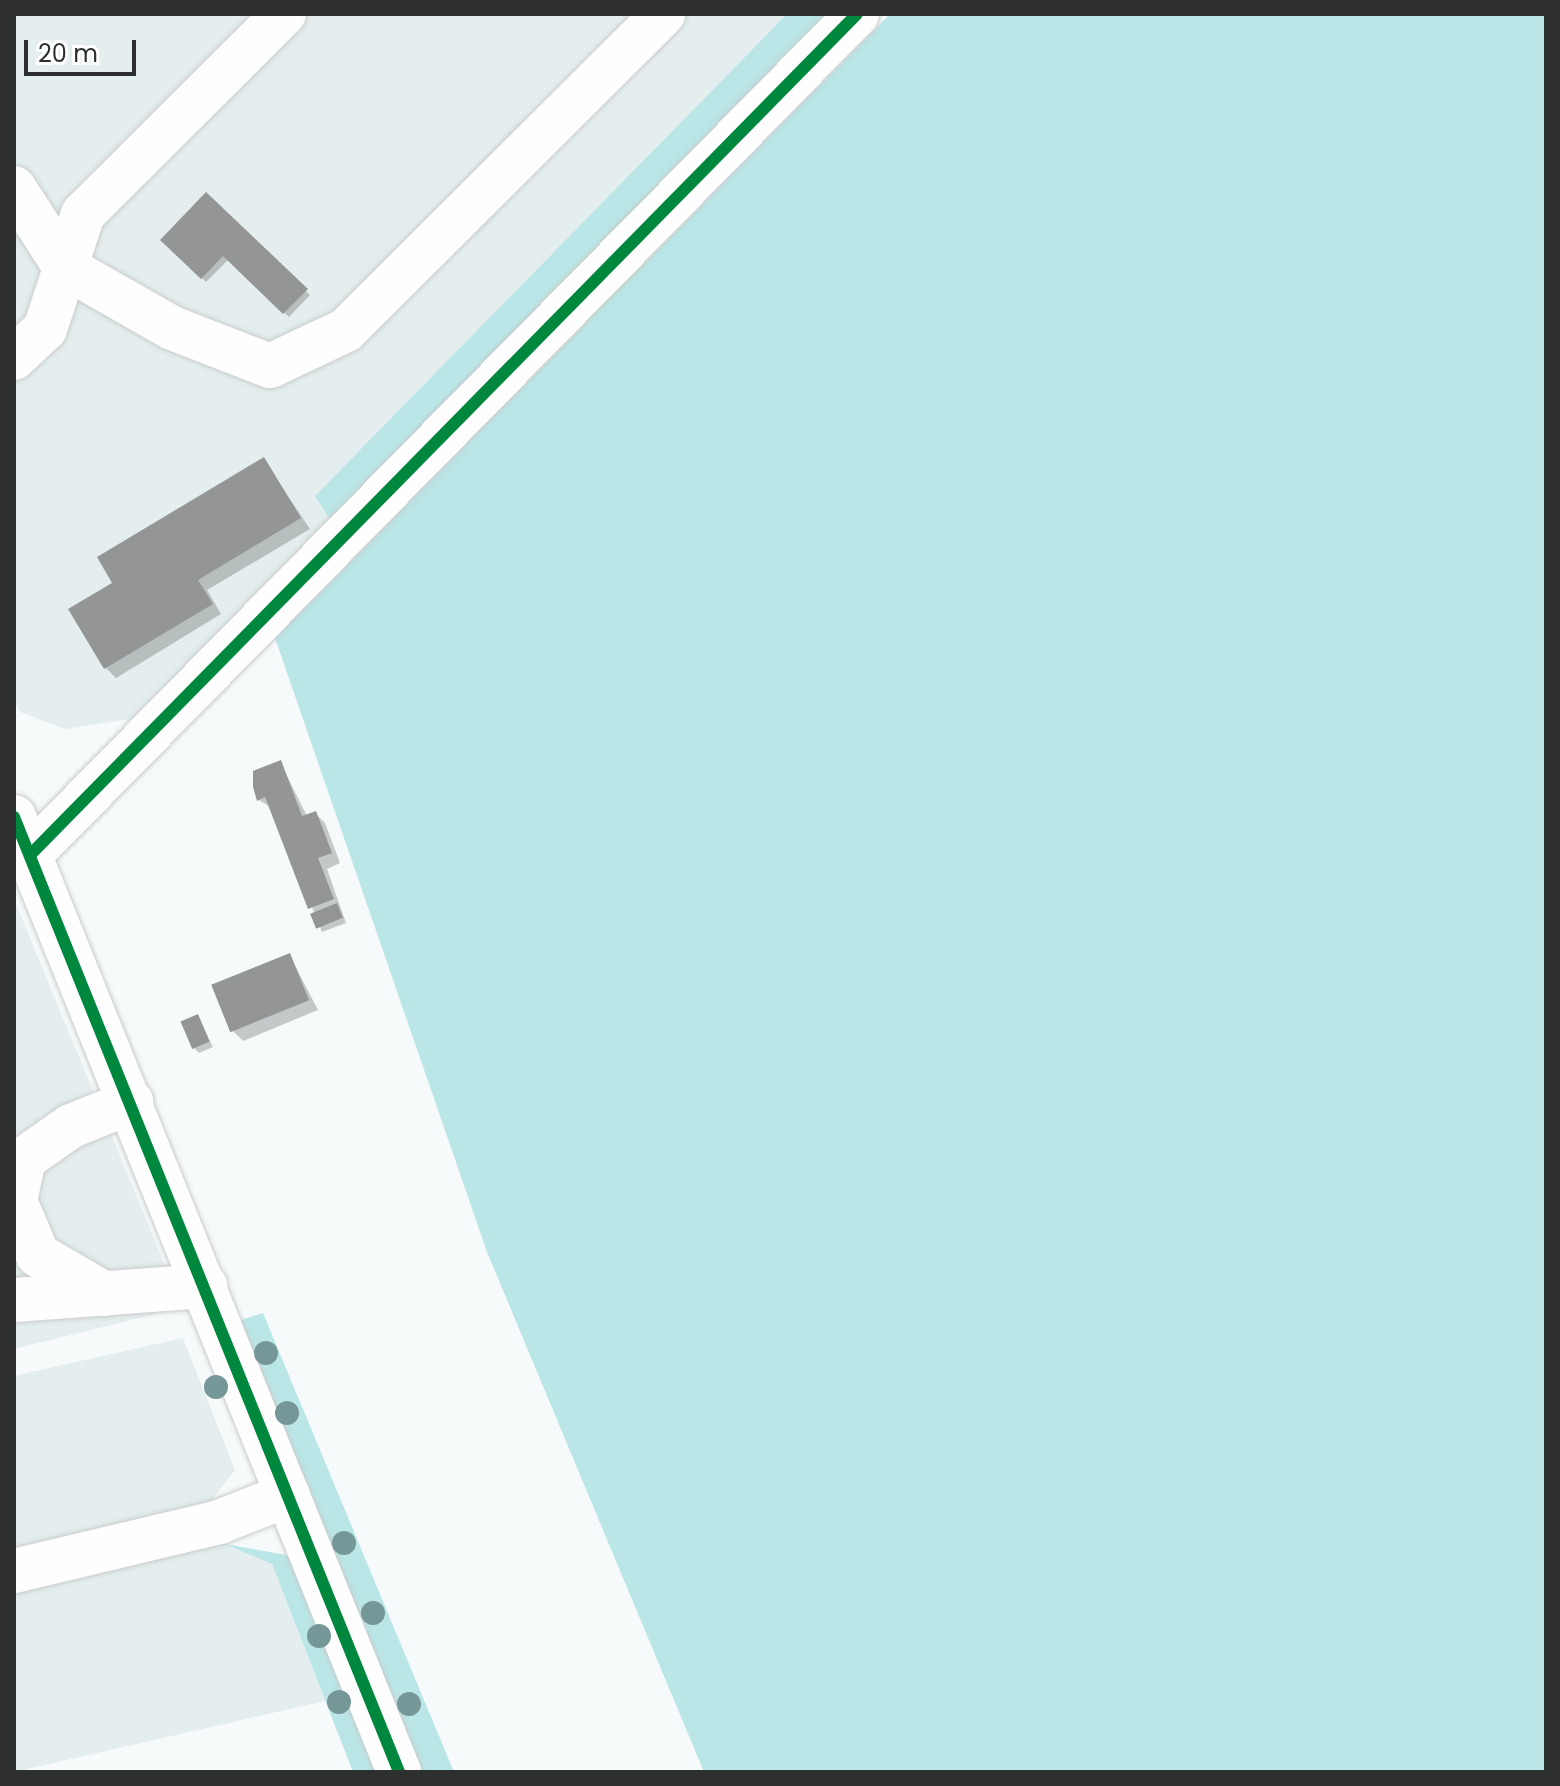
<!DOCTYPE html>
<html>
<head>
<meta charset="utf-8">
<style>
  body { margin:0 }
  #map { position:relative; width:1560px; height:1786px; overflow:hidden; background:#f6fafa; font-family:Poppins,sans-serif }
  div>[style] { position:absolute }
  .built>* { inset:0; background:#e4eeee }
  .green>* { inset:0; background:#bae6e7 }
  .shadow>* { inset:0; background:#0003 }
  .building>* { inset:0; background:#949696; transform-origin:0 0 }
  .roads { filter:drop-shadow(0 0 2px #cacccc) drop-shadow(0 0 2px #cacccc) }
  .minor>* { height:44px; margin:-22px; padding:0 22px; transform-origin:22px; border-radius:22px; background:#fefefe }
  .cycleway>* { height:12px; margin:-6px; padding:0 6px; transform-origin:6px; border-radius:6px; background:#00873e }
  .trees>* { width:24px; height:24px; margin:-12px; border-radius:50%; background:#769798 }
  span { translate:-50% -50%; white-space:nowrap; text-align:center; line-height:1.15; -webkit-text-stroke:8px #fff; paint-order:stroke }
  .frame { position:absolute; inset:0; border:16px solid #2e3030; pointer-events:none }
  .scale { position:absolute; left:24px; top:40px; width:112px; height:36px; box-sizing:border-box; border:4px solid #2e3030; border-top:0; padding-left:10px; font-size:24px; line-height:28px; white-space:nowrap; color:#2e3030; -webkit-text-stroke:6px #fff; paint-order:stroke }
</style>
</head>
<body>
<div id="map">
  <div class="built">
    <i style="clip-path:polygon(14px 14px,787px 14px,316px 496px,333px 524px,130px 719px,65px 729px,20px 712px,14px 701px)"></i>
    <i style="clip-path:polygon(14px 899px,165px 1265px,164px 1312px,14px 1349px)"></i>
    <i style="clip-path:polygon(183px 1338px,235px 1470px,212px 1500px,225px 1543px,272px 1564px,325px 1701px,14px 1772px,14px 1376px)"></i>
  </div>
  <div class="green">
    <i style="clip-path:polygon(787px 14px,838px 14px,333px 524px,315px 496px)"></i>
    <i style="clip-path:polygon(890px 14px,1546px 14px,1546px 1772px,704px 1772px,487px 1252px,275px 638px)"></i>
    <i style="clip-path:polygon(263px 1313px,454px 1772px,417px 1772px,238px 1321px)"></i>
    <i style="clip-path:polygon(225px 1544px,292px 1556px,383px 1772px,353px 1772px,272px 1564px)"></i>
  </div>
  <div class="shadow">
    <i style="clip-path:polygon(206px 195px,310px 295px,289px 317px,229px 259px,206px 282px,162px 240px)"></i>
    <i style="clip-path:polygon(264px 460px,310px 529px,207px 590px,221px 614px,116px 678px,106px 668px,115px 583px)"></i>
    <i style="clip-path:polygon(280px 762px,307px 816px,315px 813px,325px 823px,340px 863px,327px 869px,346px 923px,322px 932px,272px 808px,259px 800px)"></i>
    <i style="clip-path:polygon(290px 956px,318px 1010px,243px 1041px,233px 1031px)"></i>
    <i style="clip-path:polygon(197px 1016px,213px 1047px,199px 1053px,194px 1048px)"></i>
  </div>
  <div class="building">
    <i style="clip-path:polygon(206px 192px,308px 289px,283px 314px,223px 256px,201px 279px,160px 240px)"></i>
    <i style="clip-path:polygon(264px 457px,301px 518px,198px 580px,213px 604px,104px 669px,68px 609px,112px 583px,97px 557px)"></i>
    <i style="clip-path:polygon(281px 760px,302px 816px,316px 811px,332px 853px,318px 858px,334px 899px,308px 909px,265px 797px,257px 801px,253px 787px,253px 771px)"></i>
    <i style="left:337px;top:903px;width:16px;height:29px;rotate:68deg"></i>
    <i style="left:290px;top:953px;width:51px;height:85px;rotate:68deg"></i>
    <i style="left:198px;top:1014px;width:30px;height:19px;rotate:67deg"></i>
  </div>
  <div class="roads">
    <div class="minor">
      <i style="left:14px;top:188px;width:94px;rotate:57.2deg"></i>
      <i style="left:65px;top:267px;width:123px;rotate:29.7deg"></i>
      <i style="left:172px;top:328px;width:105px;rotate:21.2deg"></i>
      <i style="left:270px;top:366px;width:84px;rotate:-25.3deg"></i>
      <i style="left:346px;top:330px;width:448px;rotate:-44.9deg"></i>
      <i style="left:14px;top:358px;width:42px;rotate:-43.1deg"></i>
      <i style="left:45px;top:329px;width:121px;rotate:-71.7deg"></i>
      <i style="left:83px;top:214px;width:284px;rotate:-44.9deg"></i>
      <i style="left:14px;top:817px;width:1030px;rotate:68.04deg"></i>
      <i style="left:31px;top:854px;width:1178px;rotate:-45.48deg"></i>
      <i style="left:105px;top:1294px;width:78px;rotate:-149.8deg"></i>
      <i style="left:38px;top:1255px;width:59px;rotate:-113.1deg"></i>
      <i style="left:15px;top:1201px;width:43px;rotate:-77.9deg"></i>
      <i style="left:24px;top:1159px;width:57px;rotate:-35.1deg"></i>
      <i style="left:71px;top:1126px;width:65px;rotate:-21.8deg"></i>
      <i style="left:14px;top:1300px;width:192px;rotate:-4.2deg"></i>
      <i style="left:14px;top:1571px;width:211px;rotate:-13.4deg"></i>
      <i style="left:219px;top:1522px;width:74px;rotate:-21.4deg"></i>
    </div>
  </div>
  <div class="cycleway">
    <i style="left:14px;top:817px;width:1030px;rotate:68.04deg"></i>
    <i style="left:31px;top:854px;width:1178px;rotate:-45.48deg"></i>
  </div>
  <div class="trees">
    <i style="left:266px;top:1353px"></i>
    <i style="left:216px;top:1387px"></i>
    <i style="left:287px;top:1413px"></i>
    <i style="left:344px;top:1543px"></i>
    <i style="left:373px;top:1613px"></i>
    <i style="left:319px;top:1636px"></i>
    <i style="left:339px;top:1702px"></i>
    <i style="left:409px;top:1704px"></i>
  </div>
  <div class="frame"></div>
  <div class="scale">20 m</div>
</div>
</body>
</html>
